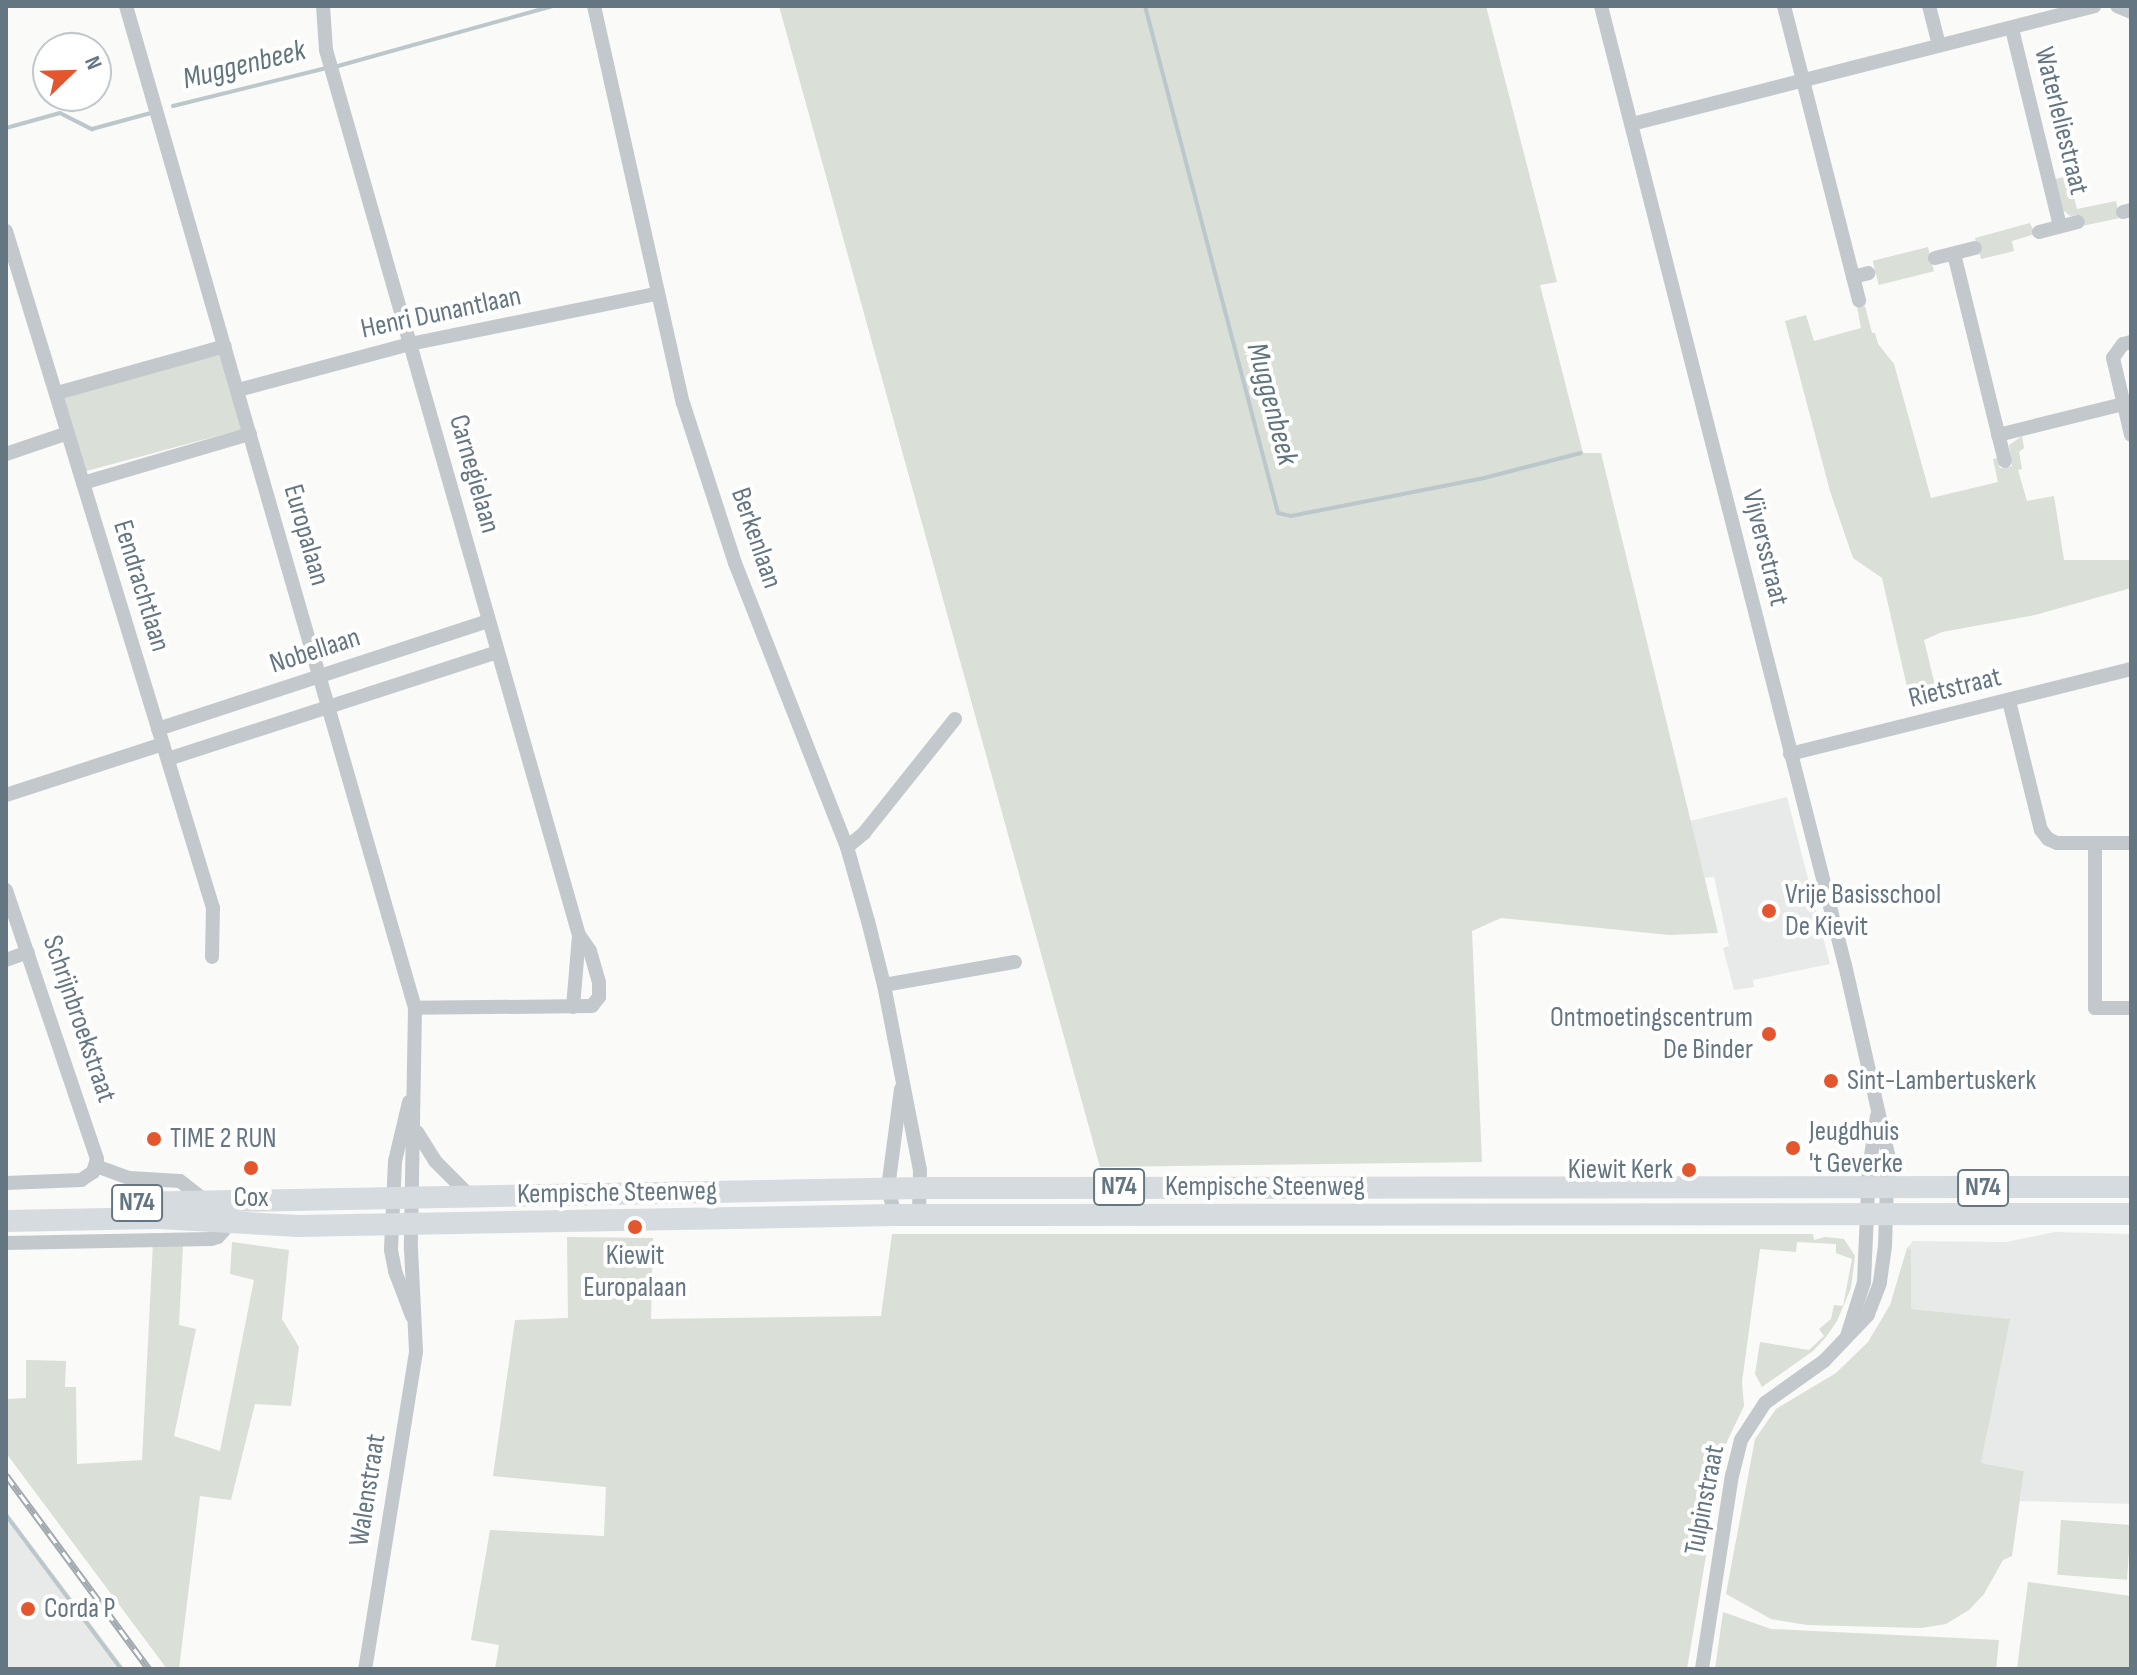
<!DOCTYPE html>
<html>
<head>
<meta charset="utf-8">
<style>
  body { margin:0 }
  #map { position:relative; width:2137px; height:1675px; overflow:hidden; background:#fafaf8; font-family:"Sofia Sans Condensed",sans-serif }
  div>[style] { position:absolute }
  .built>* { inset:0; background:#e8e9e9 }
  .green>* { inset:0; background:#dadfd7; transform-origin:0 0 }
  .stream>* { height:4px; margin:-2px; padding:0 2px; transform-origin:2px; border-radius:2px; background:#bbc7cb }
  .street>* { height:14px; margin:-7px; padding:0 7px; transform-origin:7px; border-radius:7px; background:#c3c8cc }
  .primary>* { height:22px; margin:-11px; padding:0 11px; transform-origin:11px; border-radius:11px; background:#d6dbdf }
  .rail>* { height:7px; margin-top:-3.5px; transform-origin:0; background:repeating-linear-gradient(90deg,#fff 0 12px,#a2aab0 0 24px); box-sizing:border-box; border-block:2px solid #a2aab0 }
  .dots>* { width:22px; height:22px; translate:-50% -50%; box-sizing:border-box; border:4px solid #fff; border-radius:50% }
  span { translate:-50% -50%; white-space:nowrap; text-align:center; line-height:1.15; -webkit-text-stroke:8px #fff; paint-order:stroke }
  .shield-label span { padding:2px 6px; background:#fff; border:2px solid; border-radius:6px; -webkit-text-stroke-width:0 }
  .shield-label { font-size:26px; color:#657683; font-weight:700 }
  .street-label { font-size:28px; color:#657683 }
  .poi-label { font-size:28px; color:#657683 }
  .left { translate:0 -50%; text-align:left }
  .right { translate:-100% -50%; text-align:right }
  .water-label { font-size:30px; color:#60757c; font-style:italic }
  .frame { position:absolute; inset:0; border:8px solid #657683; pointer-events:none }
  .north { position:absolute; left:32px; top:32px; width:80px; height:80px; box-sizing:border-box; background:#fff; border:2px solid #c1c8cd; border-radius:50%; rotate:67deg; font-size:22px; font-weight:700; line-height:32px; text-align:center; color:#657683 }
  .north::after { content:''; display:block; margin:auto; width:28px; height:36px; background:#e4572e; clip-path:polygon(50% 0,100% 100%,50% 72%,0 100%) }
</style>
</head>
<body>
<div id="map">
  <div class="built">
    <i style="clip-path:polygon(1787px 797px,1830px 964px,1753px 980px,1754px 987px,1734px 990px,1723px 948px,1729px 946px,1714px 877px,1703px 878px,1690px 821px)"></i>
    <i style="clip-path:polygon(2055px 1232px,2131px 1234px,2131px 1504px,2020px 1501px,2024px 1471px,1981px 1463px,2009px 1319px,1911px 1309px,1911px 1249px,1907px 1248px,1913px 1241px,2006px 1242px)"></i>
    <i style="clip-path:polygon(6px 1511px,125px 1669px,6px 1669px)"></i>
  </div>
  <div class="green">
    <i style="clip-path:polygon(779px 6px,1486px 6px,1557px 282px,1540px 285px,1583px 453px,1601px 453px,1718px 933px,1669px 935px,1501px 918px,1472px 931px,1482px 1162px,1100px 1167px)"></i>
    <i style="clip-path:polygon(2068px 176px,2077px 209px,2116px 201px,2120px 218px,2082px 226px,2078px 215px,2070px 216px,2063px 210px,2055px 179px)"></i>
    <i style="clip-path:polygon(2030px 223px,2035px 234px,2012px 241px,2014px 251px,1981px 259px,1975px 238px)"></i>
    <i style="left:1928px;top:247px;width:25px;height:57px;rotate:76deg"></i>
    <i style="clip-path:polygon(1865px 306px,1872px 333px,1875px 333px,1878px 344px,1894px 364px,1931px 498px,1998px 482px,1993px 459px,1997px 458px,2000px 468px,2012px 466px,2009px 445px,2022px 436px,2024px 448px,2019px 452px,2022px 469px,2018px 470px,2027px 501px,2054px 496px,2064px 560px,2131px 560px,2131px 588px,2035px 615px,1942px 632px,1924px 640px,1938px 698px,1911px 704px,1882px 578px,1853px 558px,1830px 491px,1785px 321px,1806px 315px,1814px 341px,1861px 328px,1857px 307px)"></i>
    <i style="left:222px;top:354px;width:78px;height:164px;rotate:75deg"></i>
    <i style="clip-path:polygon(892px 1234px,1813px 1234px,1814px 1240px,1825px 1237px,1844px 1239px,1855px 1256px,1851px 1288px,1837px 1321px,1826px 1337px,1813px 1351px,1762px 1387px,1755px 1374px,1760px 1342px,1809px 1350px,1824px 1336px,1819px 1329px,1831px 1319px,1834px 1305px,1843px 1306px,1852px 1259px,1836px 1253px,1836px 1244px,1797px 1242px,1796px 1252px,1760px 1249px,1742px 1382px,1744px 1406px,1724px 1448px,1687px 1669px,495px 1669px,499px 1645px,471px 1640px,490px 1530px,604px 1536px,606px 1487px,493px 1476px,515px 1320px,568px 1318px,567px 1237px,653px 1238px,651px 1319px,881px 1316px)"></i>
    <i style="clip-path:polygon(232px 1242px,289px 1250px,282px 1319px,299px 1347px,291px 1406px,255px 1404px,231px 1500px,200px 1496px,179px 1669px,167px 1669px,6px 1453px,6px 1380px,8px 1399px,26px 1398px,26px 1360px,66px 1361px,65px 1387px,76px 1387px,77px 1464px,142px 1460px,153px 1243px,183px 1245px,179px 1325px,196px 1329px,174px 1436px,220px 1451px,254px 1280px,230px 1274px)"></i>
    <i style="clip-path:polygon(1907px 1248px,1911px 1249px,1911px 1309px,2010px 1319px,1981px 1463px,2024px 1471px,2012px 1556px,2003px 1560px,1984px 1594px,1969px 1610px,1946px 1624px,1921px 1628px,1807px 1625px,1771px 1619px,1726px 1594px,1755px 1439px,1776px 1409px,1836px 1373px,1868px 1342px,1890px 1305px)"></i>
    <i style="left:2061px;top:1520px;width:70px;height:55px;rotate:4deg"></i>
    <i style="clip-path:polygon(2028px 1582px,2131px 1596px,2131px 1669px,2017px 1669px)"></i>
    <i style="clip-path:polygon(1723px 1612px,1771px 1629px,1999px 1640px,1996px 1669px,1715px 1669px)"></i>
  </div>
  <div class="stream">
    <i style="left:1145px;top:6px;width:524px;rotate:75.3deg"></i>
    <i style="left:1278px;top:513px;width:13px;rotate:13deg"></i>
    <i style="left:1291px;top:516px;width:197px;rotate:-11.1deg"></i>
    <i style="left:1484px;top:478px;width:100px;rotate:-14.5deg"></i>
    <i style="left:338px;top:66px;width:223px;rotate:-15.6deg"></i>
    <i style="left:173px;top:106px;width:158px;rotate:-13.9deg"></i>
    <i style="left:6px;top:128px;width:56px;rotate:-15.5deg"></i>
    <i style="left:60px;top:113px;width:36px;rotate:27deg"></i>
    <i style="left:92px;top:129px;width:61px;rotate:-15.2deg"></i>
    <i style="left:6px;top:1515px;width:192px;rotate:53.2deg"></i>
  </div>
  <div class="street">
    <i style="left:126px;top:6px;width:1043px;rotate:73.91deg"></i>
    <i style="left:415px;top:1008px;width:241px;rotate:91deg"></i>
    <i style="left:411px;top:1249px;width:103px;rotate:87.2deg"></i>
    <i style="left:416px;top:1352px;width:321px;rotate:99.1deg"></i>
    <i style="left:323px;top:6px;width:44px;rotate:86.1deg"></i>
    <i style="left:326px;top:50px;width:920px;rotate:74.05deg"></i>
    <i style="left:579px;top:935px;width:19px;rotate:55deg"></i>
    <i style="left:590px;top:951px;width:32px;rotate:74deg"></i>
    <i style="left:599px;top:982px;width:15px;rotate:90deg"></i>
    <i style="left:599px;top:997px;width:11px;rotate:128deg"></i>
    <i style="left:592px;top:1006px;width:177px;rotate:179.4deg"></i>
    <i style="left:594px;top:6px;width:407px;rotate:77.4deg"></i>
    <i style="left:683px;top:403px;width:168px;rotate:72deg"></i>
    <i style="left:735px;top:563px;width:305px;rotate:68.5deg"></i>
    <i style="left:847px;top:847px;width:77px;rotate:74.2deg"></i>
    <i style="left:868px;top:921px;width:66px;rotate:76deg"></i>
    <i style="left:884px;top:985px;width:188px;rotate:79deg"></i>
    <i style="left:920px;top:1170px;width:45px;rotate:91.3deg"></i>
    <i style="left:1601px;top:6px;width:990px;rotate:75.73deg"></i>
    <i style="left:1845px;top:965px;width:195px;rotate:77.2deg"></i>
    <i style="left:1888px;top:1155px;width:91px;rotate:91.9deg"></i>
    <i style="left:1885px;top:1246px;width:37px;rotate:98deg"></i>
    <i style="left:1880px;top:1283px;width:34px;rotate:111deg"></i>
    <i style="left:1868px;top:1315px;width:64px;rotate:133.7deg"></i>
    <i style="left:1824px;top:1361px;width:72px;rotate:144.6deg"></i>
    <i style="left:1765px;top:1403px;width:44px;rotate:123deg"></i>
    <i style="left:1741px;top:1440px;width:36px;rotate:104deg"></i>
    <i style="left:1732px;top:1475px;width:196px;rotate:98.8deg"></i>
    <i style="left:1784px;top:6px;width:304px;rotate:75.7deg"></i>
    <i style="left:1929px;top:6px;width:40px;rotate:75.6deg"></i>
    <i style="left:2117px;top:6px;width:15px;rotate:23deg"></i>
    <i style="left:2012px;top:29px;width:203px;rotate:76.3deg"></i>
    <i style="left:1632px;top:124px;width:477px;rotate:-14.3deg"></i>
    <i style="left:2123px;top:212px;width:8px;rotate:-14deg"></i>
    <i style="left:6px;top:231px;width:708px;rotate:73deg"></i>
    <i style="left:213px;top:908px;width:49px;rotate:91.2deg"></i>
    <i style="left:2039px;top:232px;width:40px;rotate:-14.4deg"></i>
    <i style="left:1954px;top:254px;width:213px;rotate:76.2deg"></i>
    <i style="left:1935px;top:258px;width:41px;rotate:-14deg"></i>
    <i style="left:1853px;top:277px;width:16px;rotate:-14deg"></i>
    <i style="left:2131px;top:342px;width:8px;rotate:166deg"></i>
    <i style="left:2123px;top:344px;width:17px;rotate:126deg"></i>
    <i style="left:2113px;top:358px;width:79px;rotate:76.8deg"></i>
    <i style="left:238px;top:390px;width:178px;rotate:-15deg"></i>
    <i style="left:410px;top:344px;width:251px;rotate:-11.5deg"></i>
    <i style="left:57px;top:393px;width:174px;rotate:-15.6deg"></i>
    <i style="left:1998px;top:435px;width:129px;rotate:-13.9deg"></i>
    <i style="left:6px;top:454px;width:65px;rotate:-18.7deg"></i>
    <i style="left:83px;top:483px;width:174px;rotate:-16.4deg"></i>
    <i style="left:2009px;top:701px;width:133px;rotate:76.1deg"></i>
    <i style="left:2041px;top:830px;width:11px;rotate:52deg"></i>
    <i style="left:2048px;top:839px;width:10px;rotate:24deg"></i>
    <i style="left:2057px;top:843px;width:74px"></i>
    <i style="left:158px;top:729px;width:347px;rotate:-18.1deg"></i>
    <i style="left:1790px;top:754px;width:351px;rotate:-14deg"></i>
    <i style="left:168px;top:759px;width:346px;rotate:-18deg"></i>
    <i style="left:6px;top:795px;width:165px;rotate:-18deg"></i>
    <i style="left:2095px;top:843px;width:165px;rotate:90deg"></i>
    <i style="left:2095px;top:1008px;width:36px"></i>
    <i style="left:847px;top:847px;width:22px;rotate:-39deg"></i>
    <i style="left:864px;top:833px;width:146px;rotate:-51.4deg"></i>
    <i style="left:6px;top:890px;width:284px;rotate:71.3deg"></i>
    <i style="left:97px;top:1159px;width:14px;rotate:107deg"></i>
    <i style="left:93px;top:1172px;width:14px;rotate:146deg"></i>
    <i style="left:81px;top:1180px;width:75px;rotate:177.7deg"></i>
    <i style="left:6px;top:960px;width:23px;rotate:-20deg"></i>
    <i style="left:884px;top:985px;width:133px;rotate:-10deg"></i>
    <i style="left:573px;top:1007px;width:72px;rotate:-85.2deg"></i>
    <i style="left:409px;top:1102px;width:61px;rotate:103.3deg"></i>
    <i style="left:395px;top:1161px;width:89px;rotate:92.6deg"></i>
    <i style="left:391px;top:1250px;width:21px;rotate:79deg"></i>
    <i style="left:395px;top:1271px;width:48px;rotate:69.3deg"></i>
    <i style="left:417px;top:1132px;width:34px;rotate:58deg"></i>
    <i style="left:435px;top:1161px;width:49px;rotate:45deg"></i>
    <i style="left:96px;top:1166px;width:35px;rotate:20deg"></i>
    <i style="left:129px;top:1178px;width:51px;rotate:3.4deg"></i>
    <i style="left:180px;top:1181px;width:33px;rotate:38deg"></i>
    <i style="left:895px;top:1215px;width:28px;rotate:-105deg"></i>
    <i style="left:888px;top:1188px;width:100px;rotate:-82.5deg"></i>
    <i style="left:6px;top:1243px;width:205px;rotate:-1.1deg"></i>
    <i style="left:211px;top:1239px;width:7px;rotate:-16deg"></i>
    <i style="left:218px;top:1237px;width:20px;rotate:-49deg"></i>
    <i style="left:1847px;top:1336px;width:57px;rotate:-72.5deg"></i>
    <i style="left:1864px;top:1282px;width:113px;rotate:-87.5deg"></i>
    <i style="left:1869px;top:1169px;width:54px;rotate:-81.4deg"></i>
  </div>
  <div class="primary">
    <i style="left:131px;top:1203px;width:790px;rotate:-1.09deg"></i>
    <i style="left:921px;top:1188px;width:1210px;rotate:-0.05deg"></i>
    <i style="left:6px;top:1221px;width:153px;rotate:-1.1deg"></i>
    <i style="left:159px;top:1218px;width:139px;rotate:3.3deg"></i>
    <i style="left:298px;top:1226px;width:597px;rotate:-1.06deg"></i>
    <i style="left:895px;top:1215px;width:1236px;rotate:-0.05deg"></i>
  </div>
  <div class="rail">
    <i style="left:6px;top:1475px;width:241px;rotate:53.6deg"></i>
  </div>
  <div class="dots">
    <i style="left:1769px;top:911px;background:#e4572e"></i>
    <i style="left:1769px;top:1034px;background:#e4572e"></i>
    <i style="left:1831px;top:1081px;background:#e4572e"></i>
    <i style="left:154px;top:1139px;background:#e4572e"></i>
    <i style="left:1793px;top:1148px;background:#e4572e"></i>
    <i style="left:251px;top:1168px;background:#e4572e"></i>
    <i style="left:1689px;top:1170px;background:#e4572e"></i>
    <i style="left:635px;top:1227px;background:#e4572e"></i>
    <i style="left:28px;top:1609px;background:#e4572e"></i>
  </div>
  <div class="shield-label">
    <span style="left:1119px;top:1187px">N74</span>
    <span style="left:1983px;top:1188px">N74</span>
    <span style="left:137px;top:1203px">N74</span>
  </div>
  <div class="street-label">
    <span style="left:2061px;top:121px;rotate:76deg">Waterleliestraat</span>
    <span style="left:441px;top:313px;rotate:-12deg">Henri Dunantlaan</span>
    <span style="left:474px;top:474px;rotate:74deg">Carnegielaan</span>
    <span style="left:306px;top:535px;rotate:74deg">Europalaan</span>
    <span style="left:756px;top:538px;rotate:71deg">Berkenlaan</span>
    <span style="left:1765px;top:548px;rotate:76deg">Vijversstraat</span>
    <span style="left:141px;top:586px;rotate:73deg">Eendrachtlaan</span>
    <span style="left:315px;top:651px;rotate:-18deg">Nobellaan</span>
    <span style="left:1955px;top:688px;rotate:-14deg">Rietstraat</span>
    <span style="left:79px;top:1019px;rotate:71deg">Schrijnbroekstraat</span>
    <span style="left:1265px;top:1187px">Kempische Steenweg</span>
    <span style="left:617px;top:1193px;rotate:-1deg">Kempische Steenweg</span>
    <span style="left:368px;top:1490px;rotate:-81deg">Walenstraat</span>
    <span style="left:1705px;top:1500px;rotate:-79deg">Tulpinstraat</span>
  </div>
  <div class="poi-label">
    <span class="left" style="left:1785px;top:911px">Vrije Basisschool<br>De Kievit</span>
    <span class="right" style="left:1753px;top:1034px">Ontmoetingscentrum<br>De Binder</span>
    <span class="left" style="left:1847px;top:1081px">Sint-Lambertuskerk</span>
    <span class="left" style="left:1809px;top:1148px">Jeugdhuis<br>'t Geverke</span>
    <span class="left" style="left:170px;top:1139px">TIME 2 RUN</span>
    <span class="right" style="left:1673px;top:1170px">Kiewit Kerk</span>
    <span style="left:251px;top:1198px">Cox</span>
    <span style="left:635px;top:1272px">Kiewit<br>Europalaan</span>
    <span class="left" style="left:44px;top:1609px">Corda P</span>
  </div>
  <div class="water-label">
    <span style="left:244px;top:65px;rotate:-14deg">Muggenbeek</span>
    <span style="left:1272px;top:404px;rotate:75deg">Muggenbeek</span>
  </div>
  <div class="frame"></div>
  <div class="north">N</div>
</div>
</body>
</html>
